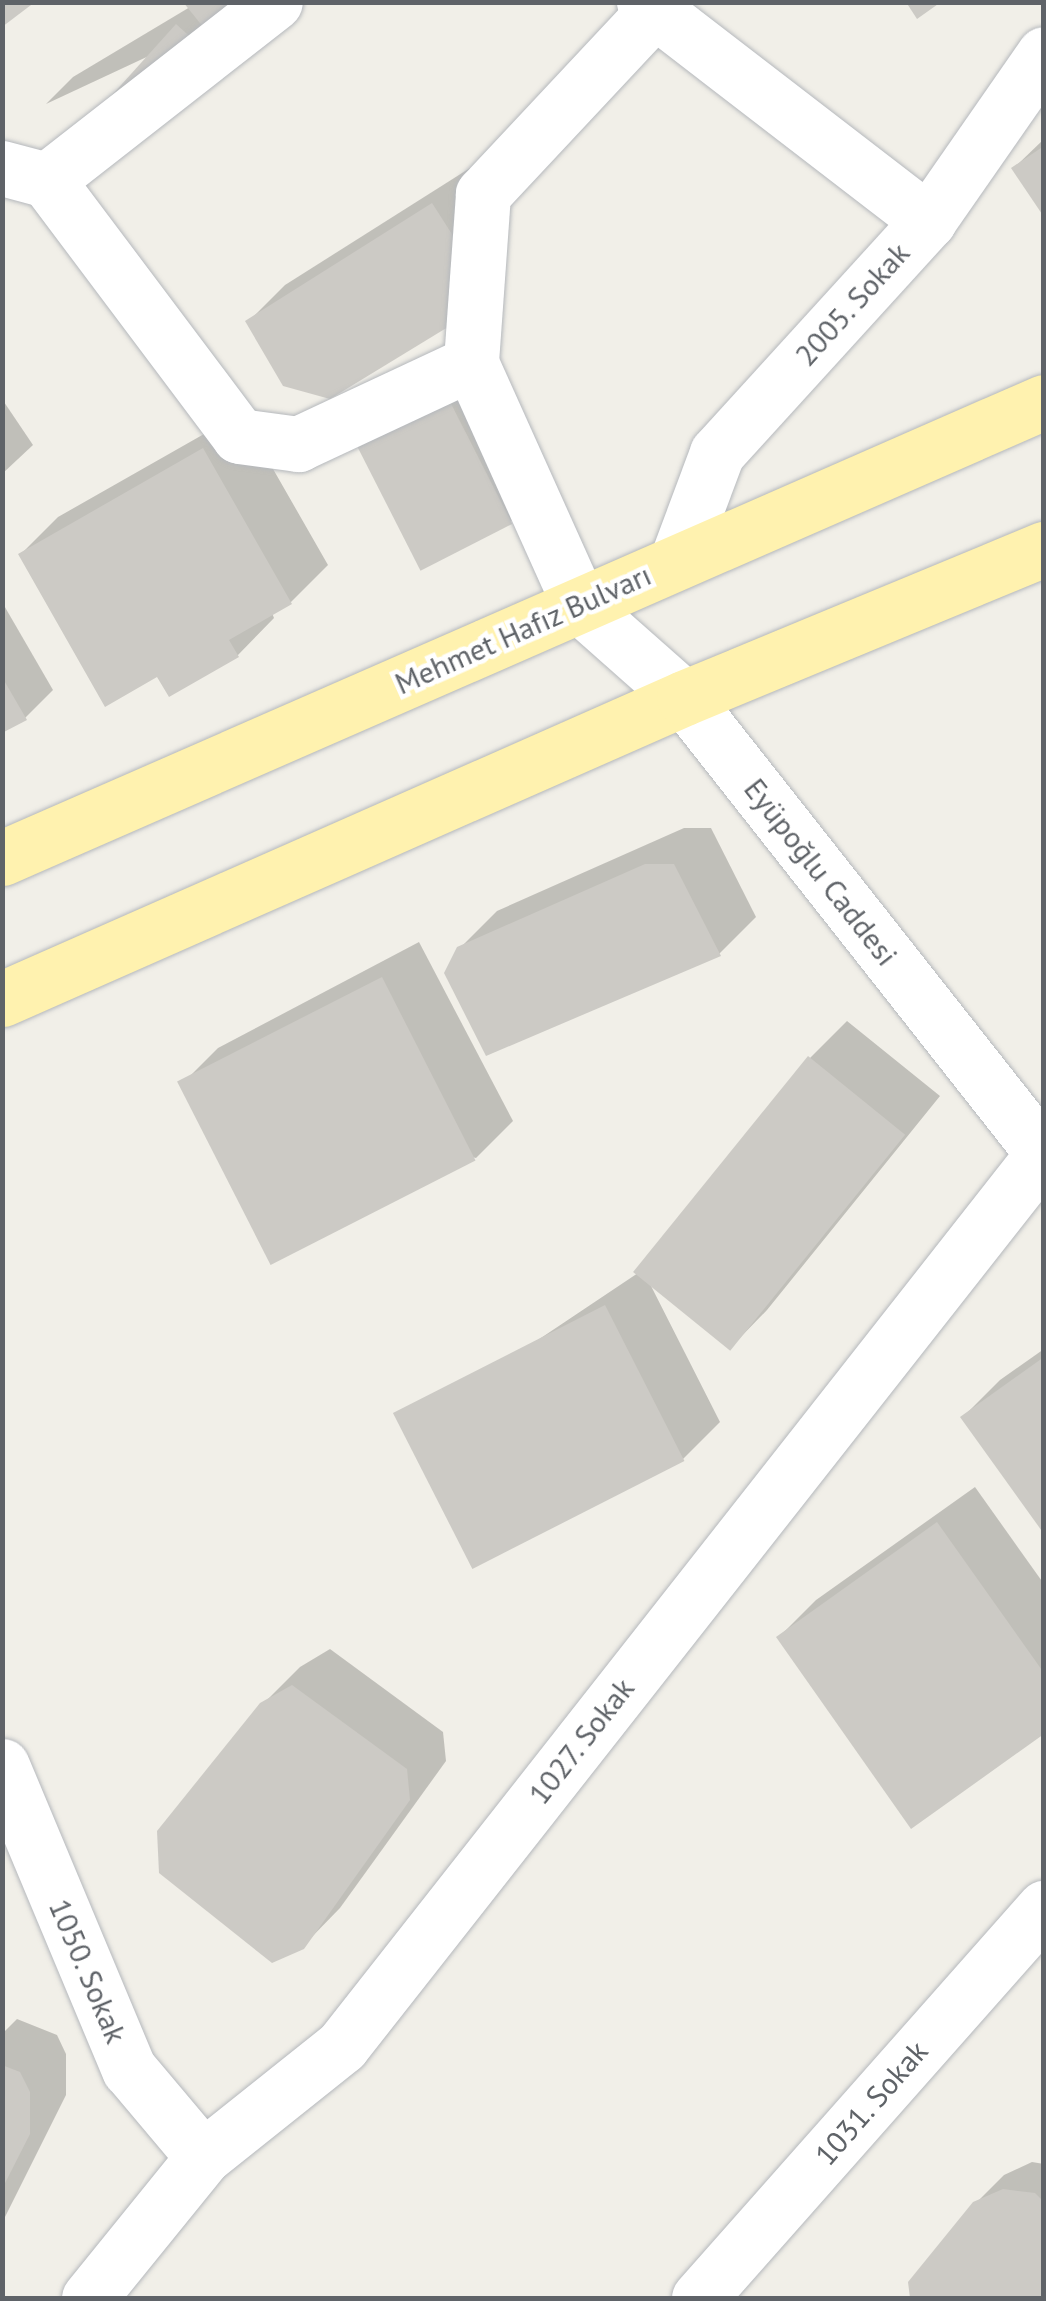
<!DOCTYPE html>
<html>
<head>
<meta charset="utf-8">
<style>
  body { margin:0 }
  #map { position:relative; width:1046px; height:2301px; overflow:hidden; background:#f1efe8; font-family:"PT Sans",sans-serif }
  div>[style] { position:absolute }
  .shadow>* { inset:0; background:#0003 }
  .building>* { inset:0; background:#cccac5; transform-origin:0 0 }
  .roads { filter:drop-shadow(0 0 2px #b5b8bc) drop-shadow(0 0 2px #b5b8bc) }
  .minor>* { height:55px; margin:-27.5px; padding:0 27.5px; transform-origin:27.5px; border-radius:27.5px; background:#fff }
  .major>* { height:55px; margin:-27.5px; padding:0 27.5px; transform-origin:27.5px; border-radius:27.5px; background:#fff2af }
  span { translate:-50% -50%; white-space:nowrap; text-align:center; line-height:1.15; -webkit-text-stroke:9px #fff; paint-order:stroke }
  .street-label { font-size:30px; color:#5f6368 }
  .frame { position:absolute; inset:0; border:5px solid #5f6368; pointer-events:none }
</style>
</head>
<body>
<div id="map">
  <div class="shadow">
    <i style="clip-path:polygon(190px 7px,228px 19px,46px 104px,73px 77px)"></i>
    <i style="clip-path:polygon(1044px 139px,1044px 212px,1014px 168px)"></i>
    <i style="clip-path:polygon(470px 168px,493px 204px,285px 384px,248px 322px,285px 285px)"></i>
    <i style="clip-path:polygon(469px 359px,537px 494px,510px 522px,352px 431px)"></i>
    <i style="clip-path:polygon(2px 399px,33px 445px,2px 474px)"></i>
    <i style="clip-path:polygon(241px 413px,328px 565px,291px 602px,272px 613px,274px 618px,238px 655px,158px 674px,21px 554px,58px 517px)"></i>
    <i style="clip-path:polygon(2px 602px,53px 690px,25px 718px,2px 731px)"></i>
    <i style="clip-path:polygon(684px 828px,711px 828px,756px 917px,719px 954px,459px 949px,497px 911px)"></i>
    <i style="clip-path:polygon(419px 942px,513px 1121px,476px 1158px,181px 1085px,218px 1048px)"></i>
    <i style="clip-path:polygon(847px 1021px,940px 1096px,767px 1310px,731px 1347px,649px 1282px,720px 1422px,683px 1459px,411px 1437px,448px 1400px,638px 1273px,810px 1058px)"></i>
    <i style="clip-path:polygon(1044px 1349px,1044px 1530px,963px 1417px,1000px 1380px)"></i>
    <i style="clip-path:polygon(975px 1487px,1044px 1584px,1044px 1731px,779px 1637px,816px 1600px)"></i>
    <i style="clip-path:polygon(330px 1649px,443px 1732px,446px 1761px,340px 1908px,302px 1947px,262px 1705px,300px 1667px)"></i>
    <i style="clip-path:polygon(17px 2019px,57px 2035px,66px 2054px,66px 2095px,2px 2223px,2px 2034px)"></i>
    <i style="clip-path:polygon(1032px 2162px,1044px 2164px,1044px 2298px,912px 2298px,911px 2283px,975px 2204px,1004px 2175px)"></i>
  </div>
  <div class="building">
    <i style="clip-path:polygon(2px 2px,35px 2px,2px 27px)"></i>
    <i style="clip-path:polygon(183px 2px,246px 2px,208px 33px)"></i>
    <i style="clip-path:polygon(906px 2px,941px 2px,917px 19px)"></i>
    <i style="left:176px;top:24px;width:36px;height:156px;rotate:42deg"></i>
    <i style="clip-path:polygon(1044px 146px,1044px 217px,1011px 168px)"></i>
    <i style="clip-path:polygon(432px 203px,457px 242px,448px 327px,330px 399px,283px 386px,245px 321px)"></i>
    <i style="left:441px;top:384px;width:157px;height:103px;rotate:63deg"></i>
    <i style="clip-path:polygon(203px 448px,292px 604px,229px 640px,239px 657px,169px 697px,157px 677px,105px 707px,18px 554px)"></i>
    <i style="clip-path:polygon(2px 677px,27px 720px,2px 733px)"></i>
    <i style="clip-path:polygon(645px 864px,674px 864px,721px 956px,486px 1056px,444px 973px,457px 947px)"></i>
    <i style="left:382px;top:977px;width:206px;height:230px;rotate:63deg"></i>
    <i style="left:808px;top:1056px;width:125px;height:278px;rotate:39deg"></i>
    <i style="left:605px;top:1305px;width:175px;height:238px;rotate:63deg"></i>
    <i style="clip-path:polygon(1044px 1357px,1044px 1534px,960px 1417px)"></i>
    <i style="clip-path:polygon(937px 1522px,1044px 1673px,1044px 1734px,911px 1829px,776px 1637px)"></i>
    <i style="clip-path:polygon(292px 1685px,407px 1769px,410px 1800px,304px 1949px,272px 1963px,159px 1873px,157px 1831px,260px 1703px)"></i>
    <i style="clip-path:polygon(2px 2065px,20px 2072px,30px 2092px,30px 2134px,2px 2189px)"></i>
    <i style="clip-path:polygon(1003px 2189px,1035px 2193px,1044px 2202px,1044px 2298px,910px 2298px,908px 2282px,973px 2202px)"></i>
  </div>
  <div class="roads">
    <div class="minor">
      <i style="left:644px;top:2px;width:359px;rotate:37.6deg"></i>
      <i style="left:655px;top:10px;width:252px;rotate:133.1deg"></i>
      <i style="left:483px;top:194px;width:169px;rotate:94.1deg"></i>
      <i style="left:471px;top:363px;width:266px;rotate:65.8deg"></i>
      <i style="left:580px;top:606px;width:139px;rotate:41.5deg"></i>
      <i style="left:684px;top:698px;width:582px;rotate:51.77deg"></i>
      <i style="left:2px;top:168px;width:47px;rotate:14.9deg"></i>
      <i style="left:47px;top:180px;width:320px;rotate:53.1deg"></i>
      <i style="left:239px;top:436px;width:60px;rotate:7.7deg"></i>
      <i style="left:298px;top:444px;width:191px;rotate:-25.1deg"></i>
      <i style="left:47px;top:180px;width:289px;rotate:-38deg"></i>
      <i style="left:677px;top:560px;width:114px;rotate:-69.5deg"></i>
      <i style="left:717px;top:453px;width:314px;rotate:-47.7deg"></i>
      <i style="left:928px;top:221px;width:203px;rotate:-55.2deg"></i>
      <i style="left:2px;top:1766px;width:329px;rotate:67.3deg"></i>
      <i style="left:129px;top:2069px;width:115px;rotate:49.9deg"></i>
      <i style="left:89px;top:2298px;width:181px;rotate:-51deg"></i>
      <i style="left:203px;top:2157px;width:178px;rotate:-38.6deg"></i>
      <i style="left:342px;top:2046px;width:1134px;rotate:-51.84deg"></i>
      <i style="left:699px;top:2298px;width:521px;rotate:-48.5deg"></i>
    </div>
    <div class="major">
      <i style="left:2px;top:858px;width:1137px;rotate:-23.64deg"></i>
      <i style="left:2px;top:999px;width:745px;rotate:-23.81deg"></i>
      <i style="left:684px;top:698px;width:390px;rotate:-22.5deg"></i>
    </div>
  </div>
  <div class="street-label">
    <span style="left:852px;top:304px;rotate:-48deg">2005. Sokak</span>
    <span style="left:523px;top:629px;rotate:-24deg">Mehmet Hafız Bulvarı</span>
    <span style="left:821px;top:872px;rotate:52deg">Eyüpoğlu Caddesi</span>
    <span style="left:581px;top:1741px;rotate:-52deg">1027. Sokak</span>
    <span style="left:88px;top:1971px;rotate:67deg">1050. Sokak</span>
    <span style="left:871px;top:2103px;rotate:-49deg">1031. Sokak</span>
  </div>
  <div class="frame"></div>
</div>
</body>
</html>
